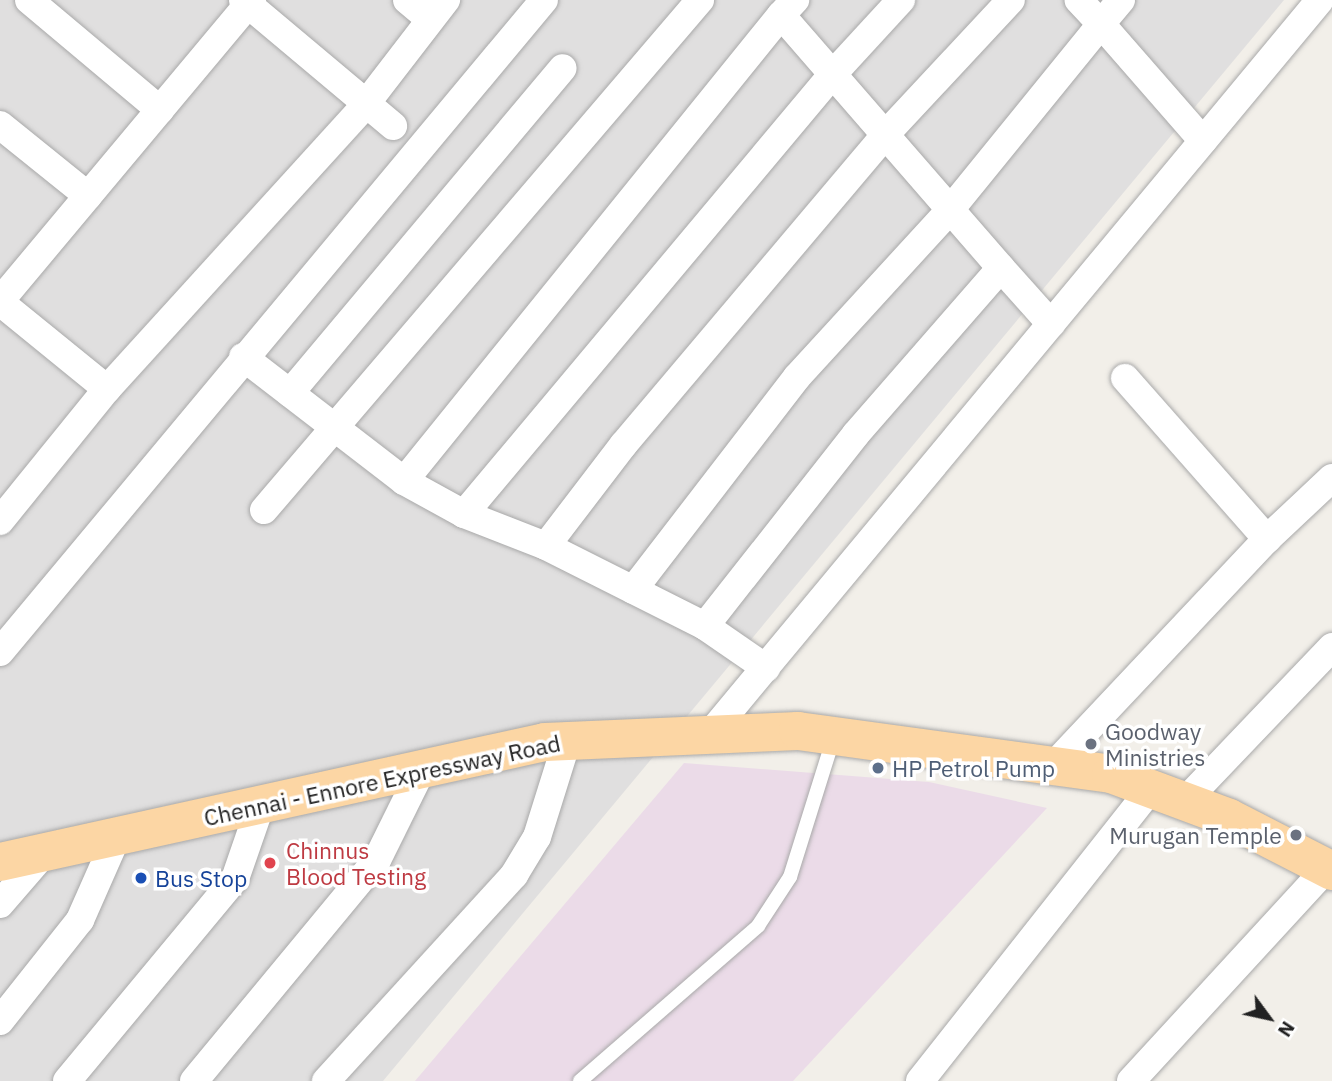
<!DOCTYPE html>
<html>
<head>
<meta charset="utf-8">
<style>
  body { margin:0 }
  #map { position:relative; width:1332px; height:1081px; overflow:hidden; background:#f2efe9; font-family:"IBM Plex Sans",sans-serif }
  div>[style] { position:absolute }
  .residential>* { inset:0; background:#e0dfdf }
  .industrial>* { inset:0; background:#ebdbe8 }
  .roads { filter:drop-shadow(0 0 2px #a9a9a9) drop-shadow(0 0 2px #a9a9a9) }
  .lane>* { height:14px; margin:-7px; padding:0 7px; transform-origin:7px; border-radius:7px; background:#fff }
  .street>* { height:28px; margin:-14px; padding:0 14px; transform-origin:14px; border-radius:14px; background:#fff }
  .primary>* { height:38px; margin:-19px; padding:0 19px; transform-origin:19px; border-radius:19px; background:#fcd6a4 }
  .dots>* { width:19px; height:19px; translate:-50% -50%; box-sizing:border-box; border:4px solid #fff; border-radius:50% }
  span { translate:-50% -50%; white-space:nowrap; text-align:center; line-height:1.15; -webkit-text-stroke:7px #fff; paint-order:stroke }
  .worship-label { font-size:23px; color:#5b616d }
  .left { translate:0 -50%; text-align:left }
  .right { translate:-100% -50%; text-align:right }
  .service-label { font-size:23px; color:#4e5e75 }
  .street-label { font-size:23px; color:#222 }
  .health-label { font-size:23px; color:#be3a42 }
  .transit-label { font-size:23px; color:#164399 }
  .north { position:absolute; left:1234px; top:983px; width:70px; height:70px; -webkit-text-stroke:5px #fff; paint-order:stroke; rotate:123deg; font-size:19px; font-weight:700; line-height:28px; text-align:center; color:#222 }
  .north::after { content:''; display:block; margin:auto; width:24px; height:32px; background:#222; clip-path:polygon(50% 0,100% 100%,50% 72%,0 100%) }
</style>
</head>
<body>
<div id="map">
  <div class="residential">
    <i style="clip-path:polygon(0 0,1284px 0,383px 1081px,0 1081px)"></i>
  </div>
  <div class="industrial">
    <i style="clip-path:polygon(684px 763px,929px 782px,1047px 808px,793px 1081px,415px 1081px)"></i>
  </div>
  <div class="roads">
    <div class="lane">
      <i style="left:580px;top:1081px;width:236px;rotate:-41deg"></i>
      <i style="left:758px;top:926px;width:59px;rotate:-56.9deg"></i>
      <i style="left:790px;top:877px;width:147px;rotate:-72.6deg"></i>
    </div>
    <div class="street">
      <i style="left:29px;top:0;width:171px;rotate:40deg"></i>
      <i style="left:243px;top:0;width:196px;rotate:40deg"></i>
      <i style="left:407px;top:0;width:30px;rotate:40deg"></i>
      <i style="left:1121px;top:0;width:31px;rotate:130deg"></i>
      <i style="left:1101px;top:24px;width:155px;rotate:48.9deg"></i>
      <i style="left:0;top:125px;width:113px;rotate:38.9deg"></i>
      <i style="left:1001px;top:268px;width:75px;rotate:48.2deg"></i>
      <i style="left:0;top:301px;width:393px;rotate:-50.1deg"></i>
      <i style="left:0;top:302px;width:138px;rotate:39.1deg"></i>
      <i style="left:243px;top:357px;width:203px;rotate:37.6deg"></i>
      <i style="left:404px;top:481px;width:68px;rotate:28.8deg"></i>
      <i style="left:464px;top:514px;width:88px;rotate:21.3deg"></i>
      <i style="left:1125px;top:378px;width:215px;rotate:48.6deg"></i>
      <i style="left:290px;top:393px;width:424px;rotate:-50deg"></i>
      <i style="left:404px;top:481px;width:599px;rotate:-51.03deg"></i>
      <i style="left:264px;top:510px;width:671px;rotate:-49.47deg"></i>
      <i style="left:464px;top:514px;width:573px;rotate:-50.03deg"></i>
      <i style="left:832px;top:75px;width:102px;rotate:-47.4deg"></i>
      <i style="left:0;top:521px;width:170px;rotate:-51deg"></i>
      <i style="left:107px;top:389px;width:384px;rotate:-47.7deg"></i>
      <i style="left:365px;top:105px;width:133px;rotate:-52.4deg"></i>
      <i style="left:633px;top:590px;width:269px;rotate:-52.4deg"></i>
      <i style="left:797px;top:377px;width:226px;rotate:-47.5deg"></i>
      <i style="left:950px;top:210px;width:240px;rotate:-50.9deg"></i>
      <i style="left:1101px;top:24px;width:33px;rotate:-133deg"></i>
      <i style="left:705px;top:626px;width:244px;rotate:-51.8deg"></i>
      <i style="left:856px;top:434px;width:220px;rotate:-48.9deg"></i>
      <i style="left:1001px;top:268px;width:335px;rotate:-131deg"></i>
      <i style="left:781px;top:15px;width:21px;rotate:-47deg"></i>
      <i style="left:0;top:652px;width:849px;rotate:-50.16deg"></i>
      <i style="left:766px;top:668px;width:74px;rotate:-145.5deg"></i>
      <i style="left:705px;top:626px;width:178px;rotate:-153.3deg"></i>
      <i style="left:546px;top:546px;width:128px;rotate:-52.6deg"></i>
      <i style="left:624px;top:444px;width:403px;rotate:-49.8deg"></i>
      <i style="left:884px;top:136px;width:186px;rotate:-47deg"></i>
      <i style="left:710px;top:734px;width:954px;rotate:-50.27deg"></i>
      <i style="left:1053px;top:766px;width:312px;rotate:-46.7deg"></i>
      <i style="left:1267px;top:539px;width:89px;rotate:-43.2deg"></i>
      <i style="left:1185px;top:801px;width:213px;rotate:-46.3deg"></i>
      <i style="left:0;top:904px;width:69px;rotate:-49.1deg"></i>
      <i style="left:0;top:1021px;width:129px;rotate:-51.6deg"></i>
      <i style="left:80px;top:920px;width:92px;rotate:-66.2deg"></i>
      <i style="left:67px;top:1081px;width:263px;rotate:-50.3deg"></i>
      <i style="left:235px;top:879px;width:79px;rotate:-70.9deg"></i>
      <i style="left:194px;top:1081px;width:287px;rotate:-50.4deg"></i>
      <i style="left:377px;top:860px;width:102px;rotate:-63.7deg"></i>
      <i style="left:326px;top:1081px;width:279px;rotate:-47.6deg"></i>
      <i style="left:514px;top:875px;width:44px;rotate:-58.8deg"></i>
      <i style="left:537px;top:837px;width:101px;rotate:-72.6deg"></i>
      <i style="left:920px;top:1081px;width:373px;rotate:-51.7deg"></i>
      <i style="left:1131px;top:1081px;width:289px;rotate:-47.4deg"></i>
    </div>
    <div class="primary">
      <i style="left:0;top:862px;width:558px;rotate:-12.42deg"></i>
      <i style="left:545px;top:742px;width:253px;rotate:-2.5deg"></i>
      <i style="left:798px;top:731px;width:316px;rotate:7.8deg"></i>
      <i style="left:1111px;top:774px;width:126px;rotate:20.4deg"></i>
      <i style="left:1229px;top:818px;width:116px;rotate:27.2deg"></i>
    </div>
  </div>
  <div class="dots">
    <i style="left:1091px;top:744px;background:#6b7280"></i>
    <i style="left:878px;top:768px;background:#5c6f8a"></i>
    <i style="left:1296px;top:835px;background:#6b7280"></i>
    <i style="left:270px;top:863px;background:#e0444e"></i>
    <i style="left:141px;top:878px;background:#1a4fb4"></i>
  </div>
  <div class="worship-label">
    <span class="left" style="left:1105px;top:744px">Goodway<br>Ministries</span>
    <span class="right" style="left:1282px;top:835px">Murugan Temple</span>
  </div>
  <div class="service-label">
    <span class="left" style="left:892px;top:768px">HP Petrol Pump</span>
  </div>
  <div class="street-label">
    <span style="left:382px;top:780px;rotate:-12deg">Chennai - Ennore Expressway Road</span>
  </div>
  <div class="health-label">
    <span class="left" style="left:286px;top:863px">Chinnus<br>Blood Testing</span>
  </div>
  <div class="transit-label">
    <span class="left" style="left:155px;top:878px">Bus Stop</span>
  </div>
  <div class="north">N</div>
</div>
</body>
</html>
